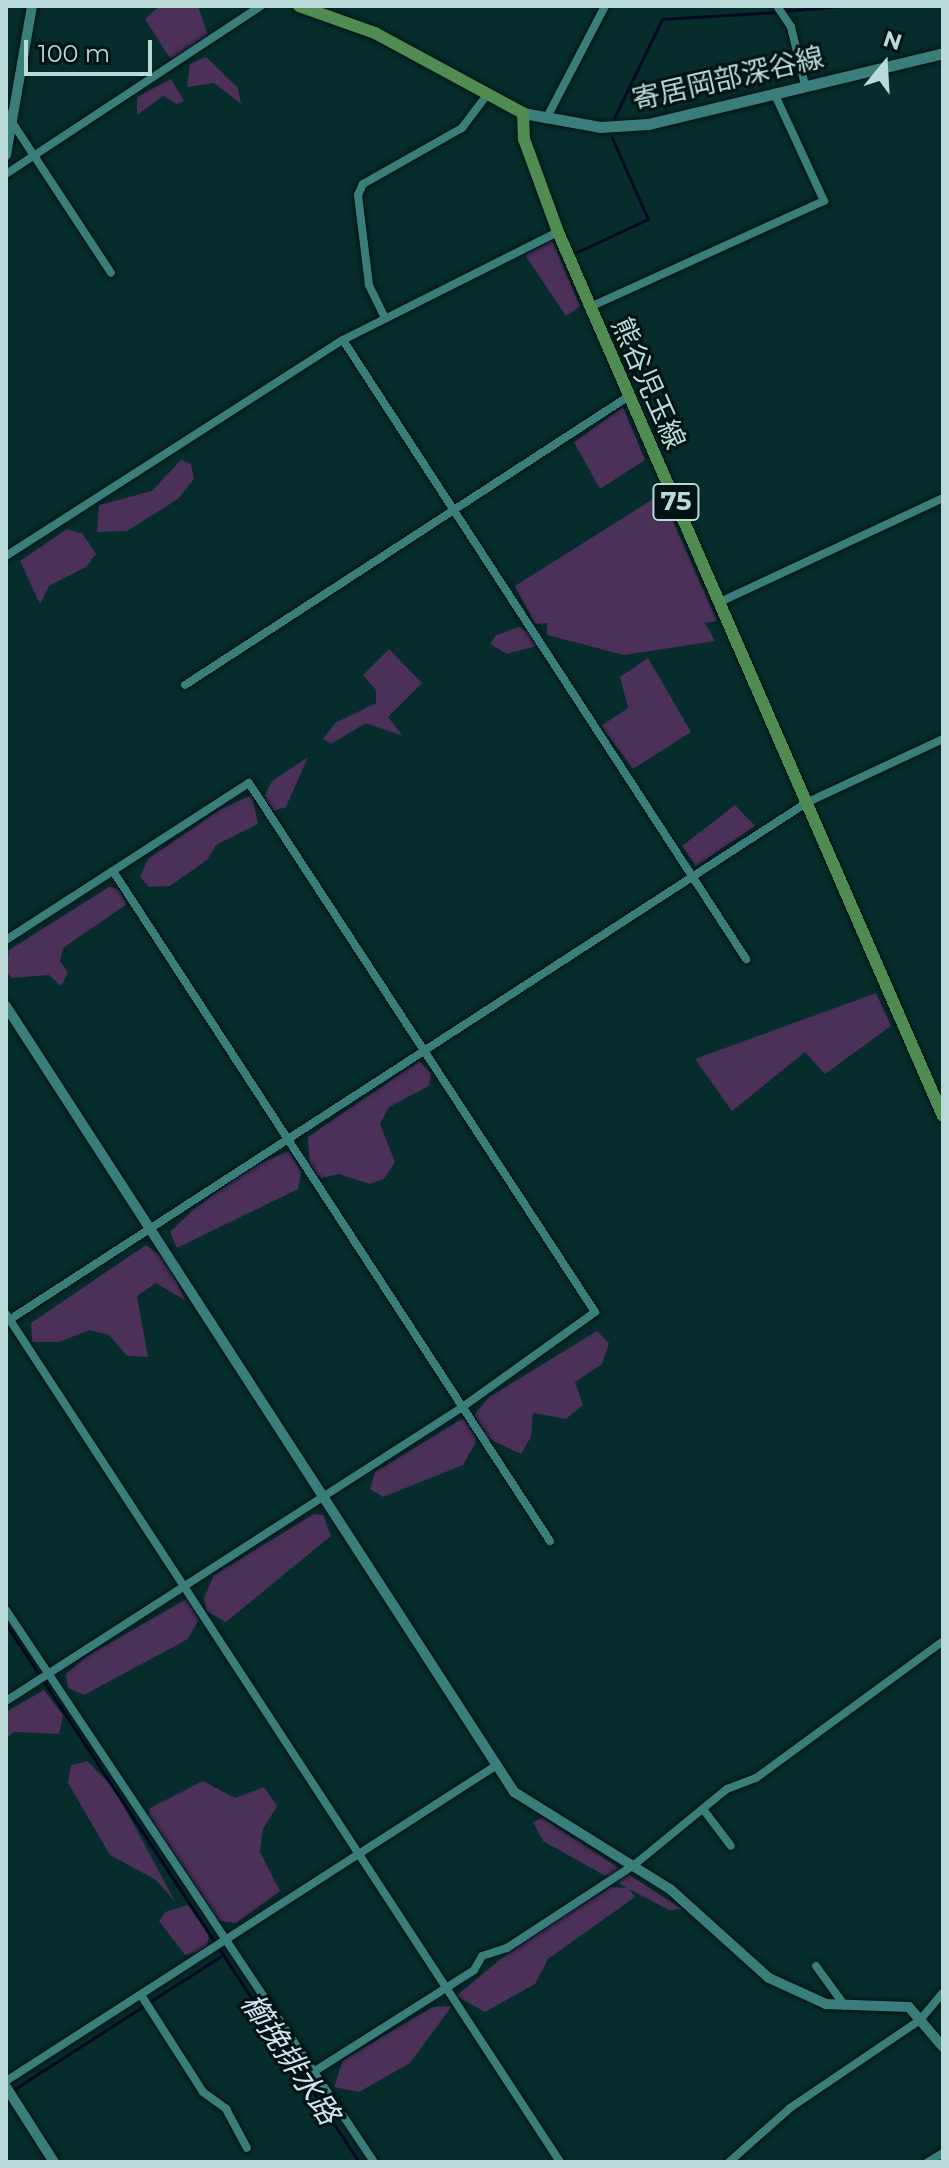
<!DOCTYPE html>
<html>
<head>
<meta charset="utf-8">
<style>
  body { margin:0 }
  #map { position:relative; width:949px; height:2168px; overflow:hidden; background:#062c2b; font-family:Montserrat,"Noto Sans JP",sans-serif }
  div>[style] { position:absolute }
  .green>* { inset:0; background:#4b3058 }
  .stream>* { height:3px; margin:-1.5px; padding:0 1.5px; transform-origin:1.5px; border-radius:1.5px; background:#000923 }
  .roads { filter:drop-shadow(0 0 2px #011212) drop-shadow(0 0 2px #011212) }
  .minor>* { height:8px; margin:-4px; padding:0 4px; transform-origin:4px; border-radius:4px; background:#3a7e7c }
  .tertiary>* { height:10px; margin:-5px; padding:0 5px; transform-origin:5px; border-radius:5px; background:#3a7e7c }
  .secondary>* { height:11px; margin:-5.5px; padding:0 5.5px; transform-origin:5.5px; border-radius:5.5px; background:#3a7e7c }
  .primary>* { height:12px; margin:-6px; padding:0 6px; transform-origin:6px; border-radius:6px; background:#508b52 }
  span { translate:-50% -50%; white-space:nowrap; text-align:center; line-height:1.15; -webkit-text-stroke:6px #001313; paint-order:stroke }
  .shield-label span { padding:2px 6px; background:#001313; border:2px solid; border-radius:6px; -webkit-text-stroke-width:0 }
  .shield-label { font-size:26px; color:#badad9; font-weight:700 }
  .street-label { font-size:28px; color:#badad9 }
  .water-label { font-size:30px; color:#d3e1f1; font-style:italic }
  .frame { position:absolute; inset:0; border:8px solid #badad9; pointer-events:none }
  .north { position:absolute; left:845px; top:24px; width:80px; height:80px; -webkit-text-stroke:6px #001313; paint-order:stroke; rotate:18deg; font-size:22px; font-weight:700; line-height:32px; text-align:center; color:#badad9 }
  .north::after { content:''; display:block; margin:auto; width:28px; height:36px; background:#badad9; clip-path:polygon(50% 0,100% 100%,50% 72%,0 100%) }
  .scale { position:absolute; left:24px; top:40px; width:128px; height:36px; box-sizing:border-box; border:4px solid #badad9; border-top:0; padding-left:10px; font-size:24px; line-height:28px; white-space:nowrap; color:#badad9; -webkit-text-stroke:6px #001313; paint-order:stroke }
</style>
</head>
<body>
<div id="map">
  <div class="green">
    <i style="clip-path:polygon(159px 6px,198px 6px,208px 35px,171px 60px,145px 19px)"></i>
    <i style="clip-path:polygon(206px 57px,238px 88px,241px 104px,214px 83px,187px 87px,190px 64px)"></i>
    <i style="clip-path:polygon(171px 79px,184px 101px,177px 104px,163px 96px,137px 115px,137px 97px)"></i>
    <i style="clip-path:polygon(552px 240px,580px 306px,566px 316px,525px 255px)"></i>
    <i style="clip-path:polygon(623px 407px,645px 460px,600px 489px,574px 442px)"></i>
    <i style="clip-path:polygon(181px 460px,191px 464px,194px 479px,178px 499px,127px 531px,97px 532px,99px 505px,152px 491px)"></i>
    <i style="clip-path:polygon(661px 494px,717px 621px,705px 623px,715px 641px,624px 655px,547px 635px,547px 623px,535px 624px,515px 586px)"></i>
    <i style="clip-path:polygon(67px 529px,83px 534px,96px 554px,86px 567px,49px 586px,40px 604px,20px 561px)"></i>
    <i style="clip-path:polygon(519px 627px,533px 635px,536px 646px,507px 654px,490px 644px,496px 635px)"></i>
    <i style="clip-path:polygon(389px 649px,422px 683px,388px 717px,403px 736px,366px 723px,331px 744px,323px 739px,335px 723px,376px 703px,376px 690px,363px 675px)"></i>
    <i style="clip-path:polygon(648px 658px,691px 732px,633px 769px,601px 726px,628px 708px,620px 677px)"></i>
    <i style="clip-path:polygon(308px 757px,286px 807px,273px 811px,264px 797px,272px 781px)"></i>
    <i style="clip-path:polygon(252px 795px,258px 824px,216px 845px,207px 860px,170px 886px,149px 887px,140px 877px,148px 859px,221px 809px)"></i>
    <i style="clip-path:polygon(735px 805px,755px 826px,696px 866px,682px 846px)"></i>
    <i style="clip-path:polygon(109px 887px,119px 889px,127px 904px,63px 948px,60px 961px,68px 973px,61px 986px,49px 975px,12px 978px,6px 972px,9px 950px)"></i>
    <i style="clip-path:polygon(876px 993px,891px 1026px,825px 1074px,805px 1052px,732px 1111px,695px 1059px)"></i>
    <i style="clip-path:polygon(419px 1061px,431px 1073px,429px 1086px,389px 1107px,380px 1124px,395px 1162px,384px 1179px,369px 1184px,339px 1174px,321px 1178px,310px 1170px,308px 1137px)"></i>
    <i style="clip-path:polygon(289px 1151px,301px 1172px,298px 1189px,177px 1248px,170px 1232px,194px 1209px,248px 1169px)"></i>
    <i style="clip-path:polygon(146px 1245px,165px 1259px,186px 1301px,156px 1283px,137px 1296px,148px 1357px,127px 1356px,109px 1335px,90px 1330px,59px 1342px,32px 1342px,31px 1323px)"></i>
    <i style="clip-path:polygon(597px 1331px,609px 1343px,602px 1364px,575px 1382px,583px 1405px,566px 1419px,533px 1413px,531px 1437px,521px 1454px,487px 1438px,474px 1415px,489px 1397px)"></i>
    <i style="clip-path:polygon(462px 1419px,470px 1423px,476px 1442px,463px 1465px,383px 1497px,370px 1489px,375px 1472px)"></i>
    <i style="clip-path:polygon(314px 1514px,323px 1515px,331px 1536px,226px 1622px,206px 1611px,204px 1598px,214px 1575px)"></i>
    <i style="clip-path:polygon(190px 1597px,199px 1619px,188px 1639px,84px 1695px,68px 1688px,66px 1674px,87px 1656px)"></i>
    <i style="clip-path:polygon(44px 1690px,63px 1715px,59px 1734px,14px 1732px,6px 1738px,6px 1712px)"></i>
    <i style="clip-path:polygon(87px 1761px,114px 1788px,176px 1903px,156px 1880px,110px 1855px,68px 1783px,71px 1765px)"></i>
    <i style="clip-path:polygon(203px 1781px,235px 1798px,264px 1787px,277px 1806px,263px 1829px,260px 1852px,280px 1891px,236px 1923px,212px 1920px,148px 1815px,150px 1808px)"></i>
    <i style="clip-path:polygon(542px 1818px,682px 1909px,669px 1910px,629px 1889px,635px 1897px,548px 1959px,535px 1984px,485px 2012px,456px 1996px,529px 1936px,611px 1887px,627px 1888px,543px 1841px,533px 1822px)"></i>
    <i style="clip-path:polygon(188px 1905px,209px 1935px,206px 1950px,185px 1955px,159px 1921px,165px 1912px)"></i>
    <i style="clip-path:polygon(452px 2006px,410px 2063px,359px 2092px,334px 2087px,343px 2060px,433px 2007px)"></i>
  </div>
  <div class="stream">
    <i style="left:784px;top:11px;width:58px;rotate:-4.9deg"></i>
    <i style="left:614px;top:118px;width:110px;rotate:-64.1deg"></i>
    <i style="left:662px;top:19px;width:114px;rotate:-3.5deg"></i>
    <i style="left:577px;top:252px;width:78px;rotate:-24.9deg"></i>
    <i style="left:648px;top:219px;width:89px;rotate:-114deg"></i>
    <i style="left:6px;top:1624px;width:643px;rotate:56.73deg"></i>
    <i style="left:13px;top:2090px;width:247px;rotate:-32.8deg"></i>
  </div>
  <div class="roads">
    <div class="minor">
      <i style="left:777px;top:6px;width:25px;rotate:56deg"></i>
      <i style="left:791px;top:27px;width:60px;rotate:76.4deg"></i>
      <i style="left:6px;top:113px;width:191px;rotate:56.7deg"></i>
      <i style="left:546px;top:119px;width:127px;rotate:-62.4deg"></i>
      <i style="left:6px;top:174px;width:305px;rotate:-33.4deg"></i>
      <i style="left:590px;top:307px;width:257px;rotate:-24.4deg"></i>
      <i style="left:824px;top:201px;width:119px;rotate:-114.8deg"></i>
      <i style="left:385px;top:318px;width:37px;rotate:-116deg"></i>
      <i style="left:369px;top:285px;width:91px;rotate:-97deg"></i>
      <i style="left:358px;top:195px;width:12px;rotate:-66deg"></i>
      <i style="left:363px;top:184px;width:114px;rotate:-29.5deg"></i>
      <i style="left:462px;top:128px;width:38px;rotate:-53deg"></i>
      <i style="left:343px;top:340px;width:739px;rotate:56.93deg"></i>
      <i style="left:6px;top:556px;width:400px;rotate:-32.7deg"></i>
      <i style="left:343px;top:340px;width:241px;rotate:-26.7deg"></i>
      <i style="left:720px;top:602px;width:246px;rotate:-25deg"></i>
      <i style="left:185px;top:685px;width:530px;rotate:-33.06deg"></i>
      <i style="left:113px;top:871px;width:800px;rotate:56.89deg"></i>
      <i style="left:6px;top:940px;width:289px;rotate:-32.9deg"></i>
      <i style="left:249px;top:783px;width:632px;rotate:56.81deg"></i>
      <i style="left:595px;top:1312px;width:165px;rotate:144.4deg"></i>
      <i style="left:461px;top:1408px;width:541px;rotate:147.22deg"></i>
      <i style="left:6px;top:1314px;width:1013px;rotate:56.84deg"></i>
      <i style="left:6px;top:1322px;width:954px;rotate:-32.97deg"></i>
      <i style="left:806px;top:803px;width:151px;rotate:-25deg"></i>
      <i style="left:6px;top:1610px;width:663px;rotate:56.31deg"></i>
      <i style="left:703px;top:1809px;width:46px;rotate:52.9deg"></i>
      <i style="left:816px;top:1966px;width:49px;rotate:54.1deg"></i>
      <i style="left:141px;top:1995px;width:115px;rotate:57.4deg"></i>
      <i style="left:203px;top:2092px;width:29px;rotate:36deg"></i>
      <i style="left:226px;top:2109px;width:44px;rotate:61.7deg"></i>
      <i style="left:315px;top:2071px;width:188px;rotate:-32.4deg"></i>
      <i style="left:474px;top:1970px;width:16px;rotate:-60deg"></i>
      <i style="left:482px;top:1956px;width:26px;rotate:-18deg"></i>
      <i style="left:507px;top:1948px;width:152px;rotate:-33.2deg"></i>
      <i style="left:634px;top:1865px;width:120px;rotate:-39.3deg"></i>
      <i style="left:727px;top:1789px;width:31px;rotate:-21deg"></i>
      <i style="left:756px;top:1778px;width:232px;rotate:-36.2deg"></i>
      <i style="left:6px;top:2081px;width:584px;rotate:-32.76deg"></i>
      <i style="left:729px;top:2162px;width:81px;rotate:-41.5deg"></i>
      <i style="left:790px;top:2108px;width:157px;rotate:-34.1deg"></i>
      <i style="left:920px;top:2020px;width:35px;rotate:-50deg"></i>
      <i style="left:928px;top:2162px;width:17px;rotate:-31deg"></i>
    </div>
    <div class="tertiary">
      <i style="left:6px;top:155px;width:151px;rotate:-80.1deg"></i>
      <i style="left:6px;top:1006px;width:936px;rotate:57.12deg"></i>
      <i style="left:514px;top:1792px;width:184px;rotate:31.9deg"></i>
      <i style="left:670px;top:1889px;width:133px;rotate:42deg"></i>
      <i style="left:769px;top:1978px;width:63px;rotate:24.5deg"></i>
      <i style="left:826px;top:2004px;width:83px;rotate:2.1deg"></i>
      <i style="left:909px;top:2007px;width:52px;rotate:49.6deg"></i>
      <i style="left:6px;top:2087px;width:89px;rotate:57.4deg"></i>
    </div>
    <div class="secondary">
      <i style="left:523px;top:113px;width:78px;rotate:10.3deg"></i>
      <i style="left:600px;top:127px;width:48px;rotate:-3.6deg"></i>
      <i style="left:648px;top:124px;width:303px;rotate:-13.5deg"></i>
    </div>
    <div class="primary">
      <i style="left:299px;top:6px;width:81px;rotate:19.6deg"></i>
      <i style="left:375px;top:33px;width:168px;rotate:28.4deg"></i>
      <i style="left:523px;top:113px;width:26px;rotate:88deg"></i>
      <i style="left:524px;top:139px;width:99px;rotate:69.9deg"></i>
      <i style="left:558px;top:232px;width:964px;rotate:66.47deg"></i>
    </div>
  </div>
  <div class="shield-label">
    <span style="left:676px;top:502px">75</span>
  </div>
  <div class="street-label">
    <span style="left:728px;top:78px;rotate:-13deg">寄居岡部深谷線</span>
    <span style="left:649px;top:383px;rotate:66deg">熊谷児玉線</span>
  </div>
  <div class="water-label">
    <span style="left:290px;top:2059px;rotate:56deg">櫛挽排水路</span>
  </div>
  <div class="frame"></div>
  <div class="north">N</div>
  <div class="scale">100 m</div>
</div>
</body>
</html>
